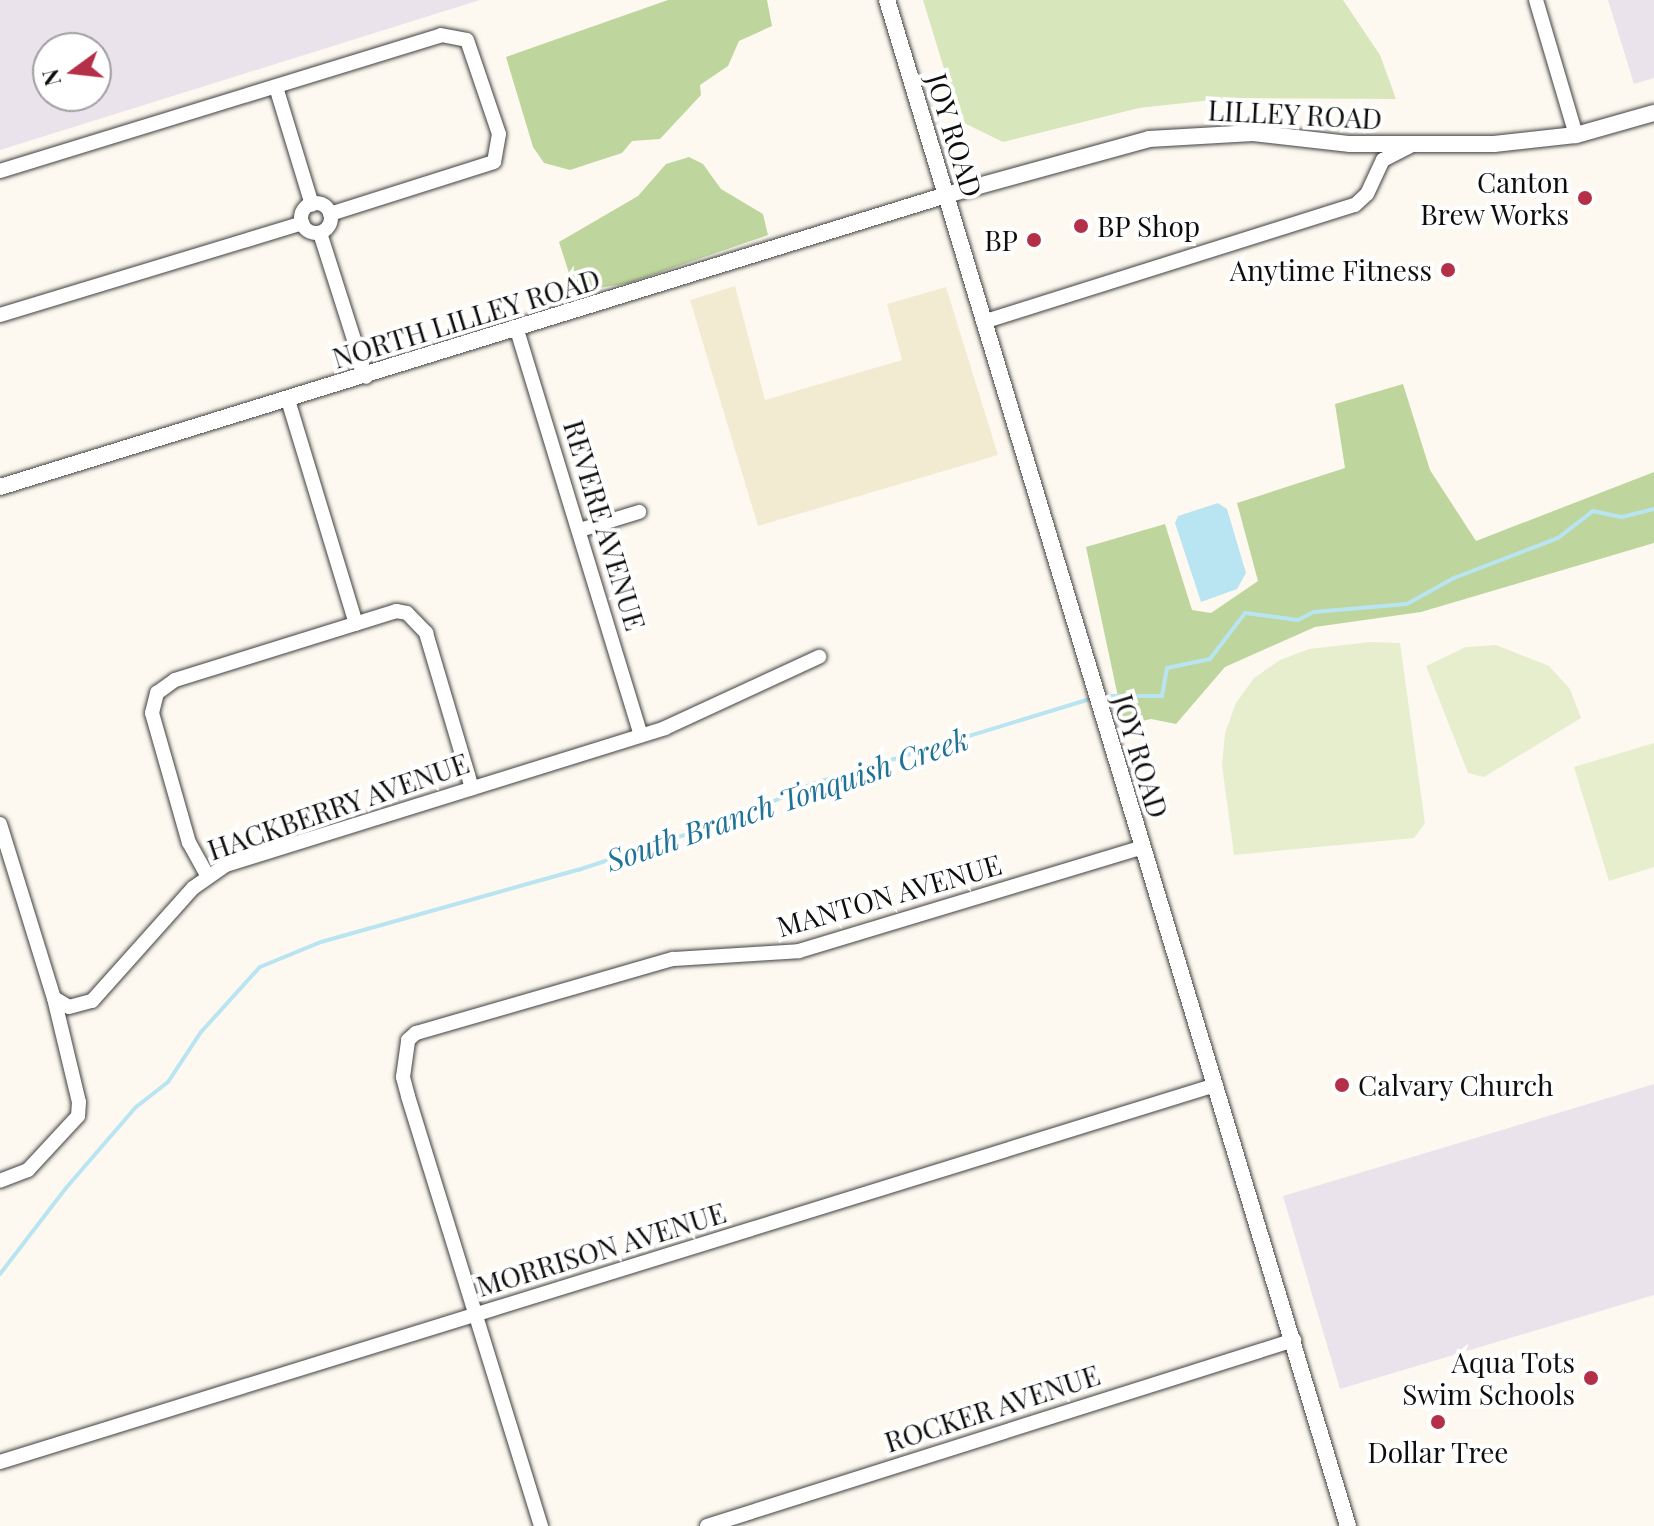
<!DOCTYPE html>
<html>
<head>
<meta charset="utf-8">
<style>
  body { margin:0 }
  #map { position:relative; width:1654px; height:1526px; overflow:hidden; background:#fef9f0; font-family:"Playfair Display",serif }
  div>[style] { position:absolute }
  .industrial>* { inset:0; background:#eae3ec }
  .farmland>* { inset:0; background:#f2ebd2 }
  .green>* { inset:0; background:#d8e6bc }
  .forest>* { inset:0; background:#bed69d }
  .pitch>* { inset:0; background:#e7eecd }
  .water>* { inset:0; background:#b9e4f2 }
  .stream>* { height:4px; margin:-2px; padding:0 2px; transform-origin:2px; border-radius:2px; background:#b9e4f2 }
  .roads { filter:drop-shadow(0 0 2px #414141) drop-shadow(0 0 2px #414141) }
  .minor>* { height:14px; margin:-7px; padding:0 7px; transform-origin:7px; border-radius:7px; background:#fff }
  .minor>.ring { margin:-7px; padding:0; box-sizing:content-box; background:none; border:14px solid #fff; border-radius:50% }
  .tertiary>* { height:16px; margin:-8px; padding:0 8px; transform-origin:8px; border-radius:8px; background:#fff }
  .dots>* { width:22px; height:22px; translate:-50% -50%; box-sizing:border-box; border:4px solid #fff; border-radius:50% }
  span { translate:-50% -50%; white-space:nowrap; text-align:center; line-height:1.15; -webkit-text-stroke:8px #fff; paint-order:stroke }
  .street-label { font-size:28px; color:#0e0e0e }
  .poi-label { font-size:28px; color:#0e0e0e }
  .right { translate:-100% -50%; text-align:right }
  .left { translate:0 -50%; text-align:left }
  .water-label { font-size:30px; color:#207397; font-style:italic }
  .north { position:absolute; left:32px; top:32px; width:80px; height:80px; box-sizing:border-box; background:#fff; border:2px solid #9f9f9f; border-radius:50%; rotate:255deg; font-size:22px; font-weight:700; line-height:32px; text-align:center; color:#0e0e0e }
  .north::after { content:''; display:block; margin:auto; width:28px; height:36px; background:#b43049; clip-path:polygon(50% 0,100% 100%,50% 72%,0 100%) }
</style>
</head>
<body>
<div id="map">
  <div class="industrial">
    <i style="clip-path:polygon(evenodd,0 0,480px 0,0 150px,0 0,48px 48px,96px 48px,96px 96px,48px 96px,48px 48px)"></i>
    <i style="clip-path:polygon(1608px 0,1654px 0,1654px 78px,1634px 84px)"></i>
    <i style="clip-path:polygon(1654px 1084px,1654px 1295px,1340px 1389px,1283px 1196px)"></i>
  </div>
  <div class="farmland">
    <i style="clip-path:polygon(735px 286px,765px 400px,902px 360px,887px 304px,946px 287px,998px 455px,758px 526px,690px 300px)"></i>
  </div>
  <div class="green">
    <i style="clip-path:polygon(923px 0,1343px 0,1380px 55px,1396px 99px,1230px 98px,1139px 108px,1003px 142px,960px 121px)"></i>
  </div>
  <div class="forest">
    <i style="clip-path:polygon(668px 0,767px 0,772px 26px,739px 41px,728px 66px,700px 85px,701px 95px,660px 139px,632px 141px,622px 153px,570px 170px,544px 163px,533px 147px,506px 57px)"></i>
    <i style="clip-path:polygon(689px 157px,703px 164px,721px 189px,763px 214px,768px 235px,629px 283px,575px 292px,559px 242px,638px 196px,666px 164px)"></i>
    <i style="clip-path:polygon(1403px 384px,1430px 470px,1476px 541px,1654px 472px,1654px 543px,1421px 612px,1315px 627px,1225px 667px,1176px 724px,1151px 719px,1124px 725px,1086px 547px,1165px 524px,1192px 610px,1211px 613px,1258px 581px,1237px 503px,1345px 468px,1335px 404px)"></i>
  </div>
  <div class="pitch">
    <i style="clip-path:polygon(1370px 642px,1400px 643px,1425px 823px,1414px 838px,1234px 855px,1222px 765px,1225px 733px,1236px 703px,1254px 678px,1280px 660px,1309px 649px)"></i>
    <i style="clip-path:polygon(1496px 645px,1549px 666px,1570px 689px,1581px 718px,1484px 777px,1468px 773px,1426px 666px,1466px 647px)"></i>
    <i style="clip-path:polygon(1654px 743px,1654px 867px,1609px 881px,1574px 767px)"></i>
  </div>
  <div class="water">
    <i style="clip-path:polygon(1218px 503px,1227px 509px,1246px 573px,1237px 589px,1201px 602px,1175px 523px,1178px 516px)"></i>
  </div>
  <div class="stream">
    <i style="left:1102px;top:696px;width:60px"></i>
    <i style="left:1162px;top:696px;width:28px;rotate:-80deg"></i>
    <i style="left:1167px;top:668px;width:44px;rotate:-11.8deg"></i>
    <i style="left:1210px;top:659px;width:58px;rotate:-52.7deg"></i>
    <i style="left:1245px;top:613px;width:53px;rotate:7.5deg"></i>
    <i style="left:1298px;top:620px;width:18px;rotate:-27deg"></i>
    <i style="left:1314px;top:612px;width:93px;rotate:-4.9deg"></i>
    <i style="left:1407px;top:604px;width:54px;rotate:-29deg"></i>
    <i style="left:1454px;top:578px;width:111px;rotate:-21deg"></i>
    <i style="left:1558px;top:538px;width:44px;rotate:-37.6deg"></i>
    <i style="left:1593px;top:511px;width:30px;rotate:12deg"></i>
    <i style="left:1622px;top:517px;width:33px;rotate:-14deg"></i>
    <i style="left:0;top:1274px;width:108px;rotate:-52.5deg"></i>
    <i style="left:66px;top:1188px;width:107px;rotate:-49.2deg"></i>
    <i style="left:136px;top:1107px;width:41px;rotate:-38deg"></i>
    <i style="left:168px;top:1082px;width:60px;rotate:-56.6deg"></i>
    <i style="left:201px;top:1032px;width:88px;rotate:-47.8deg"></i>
    <i style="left:260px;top:967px;width:66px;rotate:-22.3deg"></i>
    <i style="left:321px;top:942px;width:267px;rotate:-15.7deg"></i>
    <i style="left:578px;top:870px;width:166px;rotate:-18.2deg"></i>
    <i style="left:736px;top:818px;width:83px;rotate:-24.1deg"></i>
    <i style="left:812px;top:784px;width:295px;rotate:-17deg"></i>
  </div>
  <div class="roads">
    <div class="minor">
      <i style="left:1536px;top:0;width:141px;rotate:73.5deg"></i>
      <i style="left:276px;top:87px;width:123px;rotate:73deg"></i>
      <i style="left:0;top:171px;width:461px;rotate:-17.1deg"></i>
      <i style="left:441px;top:35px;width:26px;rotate:11deg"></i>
      <i style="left:467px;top:40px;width:99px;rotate:71.2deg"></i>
      <i style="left:499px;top:134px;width:28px;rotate:100deg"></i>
      <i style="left:494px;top:162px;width:172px;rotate:162.4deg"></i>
      <i class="ring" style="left:301px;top:203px;width:16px;height:16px"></i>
      <i style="left:320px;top:233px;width:151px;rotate:72.3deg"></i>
      <i style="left:0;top:315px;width:316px;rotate:-16.9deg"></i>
      <i style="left:983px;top:322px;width:390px;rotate:-17.5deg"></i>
      <i style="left:1355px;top:205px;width:16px;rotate:-43deg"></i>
      <i style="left:1367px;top:194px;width:38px;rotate:-65deg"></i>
      <i style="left:1383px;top:160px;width:30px;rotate:-27deg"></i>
      <i style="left:517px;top:330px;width:424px;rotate:73deg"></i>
      <i style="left:288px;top:400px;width:234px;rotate:73.1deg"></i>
      <i style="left:580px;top:530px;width:62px;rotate:-17deg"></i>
      <i style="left:0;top:824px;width:182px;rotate:72.8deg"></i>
      <i style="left:54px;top:998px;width:107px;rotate:76.5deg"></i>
      <i style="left:79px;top:1102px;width:14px;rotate:94deg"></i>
      <i style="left:78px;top:1116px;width:74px;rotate:132.8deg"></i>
      <i style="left:28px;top:1170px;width:30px;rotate:159deg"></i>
      <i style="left:207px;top:875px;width:37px;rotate:-119deg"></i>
      <i style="left:189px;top:843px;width:135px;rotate:-105.9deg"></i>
      <i style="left:152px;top:713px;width:21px;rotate:-76deg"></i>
      <i style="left:157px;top:693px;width:22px;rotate:-36deg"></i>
      <i style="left:175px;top:680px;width:232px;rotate:-17.3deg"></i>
      <i style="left:396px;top:611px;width:11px;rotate:10deg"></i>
      <i style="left:407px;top:613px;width:28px;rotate:46deg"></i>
      <i style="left:426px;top:633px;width:162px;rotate:73.5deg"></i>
      <i style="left:54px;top:998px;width:17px;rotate:31deg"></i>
      <i style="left:69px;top:1007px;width:24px;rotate:-15deg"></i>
      <i style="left:92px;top:1001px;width:152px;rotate:-48.2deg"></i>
      <i style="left:193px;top:888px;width:40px;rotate:-34.9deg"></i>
      <i style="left:226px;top:865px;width:460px;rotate:-17.3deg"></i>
      <i style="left:665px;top:728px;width:170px;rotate:-24.8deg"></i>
      <i style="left:0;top:1462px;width:1273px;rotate:-17.23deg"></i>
      <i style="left:541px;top:1526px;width:450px;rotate:-107.2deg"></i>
      <i style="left:408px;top:1096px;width:20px;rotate:-105deg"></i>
      <i style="left:403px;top:1077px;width:37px;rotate:-82deg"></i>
      <i style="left:408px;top:1040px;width:11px;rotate:-41deg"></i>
      <i style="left:416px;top:1033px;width:267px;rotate:-16.1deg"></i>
      <i style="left:673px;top:959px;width:126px;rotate:-3.6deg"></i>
      <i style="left:799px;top:951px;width:357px;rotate:-16.8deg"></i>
      <i style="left:707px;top:1526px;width:616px;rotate:-17.58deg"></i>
    </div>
    <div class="tertiary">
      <i style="left:887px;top:0;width:1594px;rotate:73.19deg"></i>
      <i style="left:0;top:487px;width:990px;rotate:-17.15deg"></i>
      <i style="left:946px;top:195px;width:211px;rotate:-15.4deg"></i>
      <i style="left:1149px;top:139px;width:104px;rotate:-3.3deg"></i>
      <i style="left:1253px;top:133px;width:98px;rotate:6.5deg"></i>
      <i style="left:1350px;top:144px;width:144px"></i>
      <i style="left:1494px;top:144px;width:82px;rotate:-6.3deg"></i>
      <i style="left:1576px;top:135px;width:81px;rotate:-15.8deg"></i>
    </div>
  </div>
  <div class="dots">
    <i style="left:1585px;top:198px;background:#b43049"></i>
    <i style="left:1081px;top:226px;background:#b43049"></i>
    <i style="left:1034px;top:240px;background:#b43049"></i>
    <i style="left:1448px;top:270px;background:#b43049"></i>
    <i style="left:1342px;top:1085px;background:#b43049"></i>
    <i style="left:1591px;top:1378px;background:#b43049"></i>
    <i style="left:1438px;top:1422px;background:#b43049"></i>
  </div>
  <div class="street-label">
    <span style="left:1295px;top:114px;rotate:3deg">LILLEY ROAD</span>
    <span style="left:955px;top:135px;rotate:73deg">JOY ROAD</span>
    <span style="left:466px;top:318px;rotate:-17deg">NORTH LILLEY ROAD</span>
    <span style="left:605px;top:525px;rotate:73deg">REVERE AVENUE</span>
    <span style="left:1141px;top:756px;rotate:73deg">JOY ROAD</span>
    <span style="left:338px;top:806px;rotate:-19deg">HACKBERRY AVENUE</span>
    <span style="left:889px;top:895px;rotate:-16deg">MANTON AVENUE</span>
    <span style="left:601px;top:1249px;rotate:-17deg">MORRISON AVENUE</span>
    <span style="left:992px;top:1408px;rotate:-18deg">ROCKER AVENUE</span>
  </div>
  <div class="poi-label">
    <span class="right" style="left:1569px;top:198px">Canton<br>Brew Works</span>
    <span class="left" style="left:1097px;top:226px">BP Shop</span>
    <span class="right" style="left:1018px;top:240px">BP</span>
    <span class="right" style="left:1432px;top:270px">Anytime Fitness</span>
    <span class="left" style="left:1358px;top:1085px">Calvary Church</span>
    <span class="right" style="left:1575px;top:1378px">Aqua Tots<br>Swim Schools</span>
    <span style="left:1438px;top:1452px">Dollar Tree</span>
  </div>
  <div class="water-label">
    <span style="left:787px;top:799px;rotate:-19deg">South Branch Tonquish Creek</span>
  </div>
  <div class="north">N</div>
</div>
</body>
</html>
